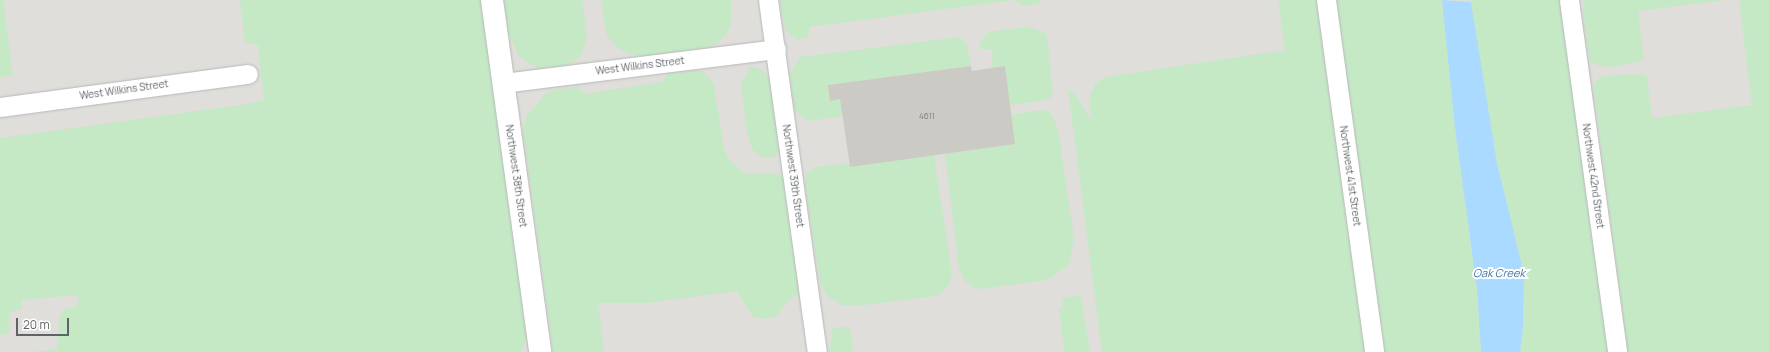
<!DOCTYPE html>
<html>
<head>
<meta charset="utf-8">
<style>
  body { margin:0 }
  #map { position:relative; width:1769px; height:352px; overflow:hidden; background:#f1efe8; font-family:Manrope,sans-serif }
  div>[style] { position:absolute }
  .industrial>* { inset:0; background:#e0deda; transform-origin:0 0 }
  .green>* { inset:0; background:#c5e8c5 }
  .water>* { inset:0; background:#aadaff }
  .building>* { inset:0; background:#cccac5 }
  .roads { filter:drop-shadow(0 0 1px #b5b8bc) drop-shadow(0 0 1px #b5b8bc) }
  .street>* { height:19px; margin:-9.5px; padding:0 9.5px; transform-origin:9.5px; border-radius:9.5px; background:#fff }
  .secondary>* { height:22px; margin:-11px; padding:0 11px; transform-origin:11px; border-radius:11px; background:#fff }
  span { translate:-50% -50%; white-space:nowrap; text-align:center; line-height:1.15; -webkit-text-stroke:4px #fff; paint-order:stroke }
  .number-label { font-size:8px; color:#7a7d7f }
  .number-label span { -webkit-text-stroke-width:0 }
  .street-label { font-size:10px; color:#5f6368 }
  .water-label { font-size:11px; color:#4174aa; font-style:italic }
  .scale { position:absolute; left:16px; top:318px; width:53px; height:18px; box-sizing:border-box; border:2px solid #5f6368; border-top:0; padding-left:5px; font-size:12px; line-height:14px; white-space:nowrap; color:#5f6368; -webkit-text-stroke:3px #fff; paint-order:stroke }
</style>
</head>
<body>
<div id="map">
  <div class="industrial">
    <i style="left:0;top:0;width:1769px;height:352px"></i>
  </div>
  <div class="green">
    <i style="clip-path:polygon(0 0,3px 0,13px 75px,0 77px)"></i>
    <i style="clip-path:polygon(240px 0,484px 0,527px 338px,521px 352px,30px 352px,57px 349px,60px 316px,65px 309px,76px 306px,79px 299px,77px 295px,21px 300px,22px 309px,9px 312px,10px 333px,0 335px,0 138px,248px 104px,264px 100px,258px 45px,245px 43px)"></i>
    <i style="clip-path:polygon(504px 0,582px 0,587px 38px,580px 57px,567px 65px,539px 69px,519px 57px,508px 32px)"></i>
    <i style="clip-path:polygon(601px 0,731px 0,731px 25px,725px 36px,713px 46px,648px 56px,634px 55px,619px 49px,607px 36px)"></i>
    <i style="clip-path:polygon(780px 0,1041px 0,1038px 4px,1025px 6px,1014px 0,809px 27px,809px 36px,798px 40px,790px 35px,784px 26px)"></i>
    <i style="clip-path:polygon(1278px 0,1316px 0,1365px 352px,1102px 352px,1068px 89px,1076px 95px,1091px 120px,1089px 97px,1096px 83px,1105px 77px,1285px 50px)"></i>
    <i style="clip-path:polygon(1336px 0,1442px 0,1455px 128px,1477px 289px,1481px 352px,1384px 352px)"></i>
    <i style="clip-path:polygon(1470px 0,1562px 0,1610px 352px,1520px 352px,1523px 327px,1524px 274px,1497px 163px)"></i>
    <i style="clip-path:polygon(1585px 0,1725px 0,1638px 11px,1644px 60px,1614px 67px,1600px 66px,1590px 62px,1583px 11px)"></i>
    <i style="clip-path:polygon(1739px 0,1769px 0,1769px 352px,1628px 352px,1593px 84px,1603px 76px,1643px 74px,1647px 77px,1652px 118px,1752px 105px)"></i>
    <i style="clip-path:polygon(1029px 27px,1047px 34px,1053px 92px,1050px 98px,1043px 101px,1010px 105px,1005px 66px,991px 68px,993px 49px,980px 49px,979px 43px,988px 32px)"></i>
    <i style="clip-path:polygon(959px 37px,967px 44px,971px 66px,828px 85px,830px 100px,840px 99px,843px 116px,808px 121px,795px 111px,790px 74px,800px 57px)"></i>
    <i style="clip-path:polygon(750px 66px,762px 70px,770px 80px,774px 94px,782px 150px,772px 158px,759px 156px,752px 149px,747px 131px,741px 85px)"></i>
    <i style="clip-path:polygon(694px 70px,703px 71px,714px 84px,724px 149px,730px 161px,745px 174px,776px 173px,786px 179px,800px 294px,790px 298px,777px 316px,767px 319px,753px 317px,737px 291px,647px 303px,598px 303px,604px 352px,553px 352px,523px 130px,526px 117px,545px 94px,555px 90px,578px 87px,585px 94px,662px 82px,668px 74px)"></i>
    <i style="clip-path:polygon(1043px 110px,1052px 114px,1058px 131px,1074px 237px,1069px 265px,1047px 280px,981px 289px,973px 287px,965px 281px,959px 269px,945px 154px,1015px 144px,1011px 115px)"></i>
    <i style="clip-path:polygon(934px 155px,951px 268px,951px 279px,946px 289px,936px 296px,865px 305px,842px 305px,826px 295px,820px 282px,805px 184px,807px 173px,817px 167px,849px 163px,850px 167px)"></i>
    <i style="clip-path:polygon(1081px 295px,1090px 352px,1064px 352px,1059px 310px,1063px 307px,1062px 298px)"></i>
    <i style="clip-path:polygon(850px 327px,853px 352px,829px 352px,833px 328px)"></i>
  </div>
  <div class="water">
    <i style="clip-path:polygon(1442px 0,1471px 2px,1497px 163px,1524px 274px,1523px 327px,1520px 352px,1481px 352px,1477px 289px,1455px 128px)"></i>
  </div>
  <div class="building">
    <i style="clip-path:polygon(971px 66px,972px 71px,1005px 66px,1015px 144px,850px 167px,840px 99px,830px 101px,828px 85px)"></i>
  </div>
  <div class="roads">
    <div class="street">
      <i style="left:768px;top:0;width:355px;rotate:82.1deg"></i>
      <i style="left:1326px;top:0;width:355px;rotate:82.2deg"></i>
      <i style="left:1569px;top:0;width:355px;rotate:82.2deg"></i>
      <i style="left:503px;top:83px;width:275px;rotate:-7.1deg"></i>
      <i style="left:0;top:107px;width:250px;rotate:-7.6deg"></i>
    </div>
    <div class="secondary">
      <i style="left:492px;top:0;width:355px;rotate:82.2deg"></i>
    </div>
  </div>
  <div class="number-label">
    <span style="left:927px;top:116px">4611</span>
  </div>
  <div class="street-label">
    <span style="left:640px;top:66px;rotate:-7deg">West Wilkins Street</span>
    <span style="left:124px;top:90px;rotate:-8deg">West Wilkins Street</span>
    <span style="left:516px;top:176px;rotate:82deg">Northwest 38th Street</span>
    <span style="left:793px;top:176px;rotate:82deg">Northwest 39th Street</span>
    <span style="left:1350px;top:176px;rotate:82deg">Northwest 41st Street</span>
    <span style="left:1593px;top:176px;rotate:82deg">Northwest 42nd Street</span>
  </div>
  <div class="water-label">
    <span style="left:1499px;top:273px">Oak Creek</span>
  </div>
  <div class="scale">20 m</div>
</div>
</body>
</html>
